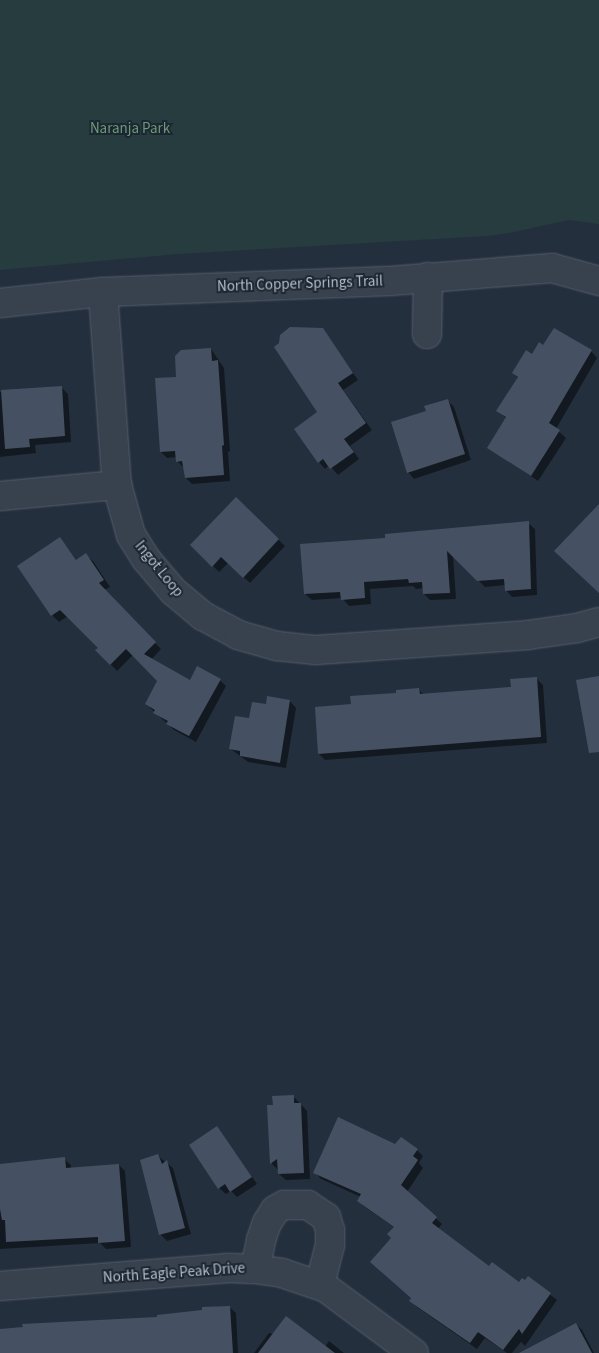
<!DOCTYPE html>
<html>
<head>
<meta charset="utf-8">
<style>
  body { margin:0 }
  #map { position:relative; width:599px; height:1353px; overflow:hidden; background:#242f3e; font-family:"Source Sans 3",sans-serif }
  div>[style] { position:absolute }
  .green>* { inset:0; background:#263c3f }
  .shadow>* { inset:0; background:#0007 }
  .building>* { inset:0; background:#455162 }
  .roads { filter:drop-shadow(0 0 1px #565f6c) drop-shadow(0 0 1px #565f6c) }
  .minor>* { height:28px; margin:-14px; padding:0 14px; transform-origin:14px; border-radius:14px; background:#38414e }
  span { translate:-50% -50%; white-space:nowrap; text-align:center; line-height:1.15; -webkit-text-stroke:4px #1d2633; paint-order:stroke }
  .park-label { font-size:15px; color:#6b9a76 }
  .street-label { font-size:15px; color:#b4bcc9 }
</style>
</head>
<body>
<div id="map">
  <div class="green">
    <i style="clip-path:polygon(0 0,599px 0,599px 224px,569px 220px,509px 233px,487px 236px,178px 254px,0 270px)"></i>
  </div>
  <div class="shadow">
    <i style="clip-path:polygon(322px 330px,358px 380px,343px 390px,372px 430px,350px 446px,359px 459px,338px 475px,329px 465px,325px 469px,319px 462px,295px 430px,319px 413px)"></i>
    <i style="clip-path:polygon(544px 347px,591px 351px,597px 358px,556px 429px,566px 438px,538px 481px,489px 448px,507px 419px,498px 411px,518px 378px,513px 373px)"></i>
    <i style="clip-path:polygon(211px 349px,224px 368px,230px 451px,228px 452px,230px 481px,192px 484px,186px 478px,184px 468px,177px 461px,177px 457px,167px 458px,161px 452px,177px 378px)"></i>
    <i style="clip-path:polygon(62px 388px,68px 394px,71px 442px,35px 445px,36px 453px,0 457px,0 392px)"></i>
    <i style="clip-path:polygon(447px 400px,454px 407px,471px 460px,414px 479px,408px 472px,427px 412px)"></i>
    <i style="clip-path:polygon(236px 499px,285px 546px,250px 583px,228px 563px,219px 572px,192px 545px)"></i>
    <i style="clip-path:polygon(528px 523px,535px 529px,537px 595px,512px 597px,506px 590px,506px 585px,485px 587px,453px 555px,456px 599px,430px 600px,424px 594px,424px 588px,416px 589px,413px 586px,370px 589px,371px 604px,349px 606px,342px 598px,312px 600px,305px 594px,387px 539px)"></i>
    <i style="clip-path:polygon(60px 538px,77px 561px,86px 555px,93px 561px,110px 587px,104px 590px,161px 649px,151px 660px,191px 681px,220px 680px,226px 686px,196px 742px,174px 730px,146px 704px,159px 681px,134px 654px,117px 671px,97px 650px,99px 648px,68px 616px,59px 622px,52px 615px,19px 566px)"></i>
    <i style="clip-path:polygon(537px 679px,543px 685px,547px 743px,325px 760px,319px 754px,316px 708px,352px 706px,419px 690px,424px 695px,512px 688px)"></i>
    <i style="clip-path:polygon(290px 701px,296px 708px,286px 768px,248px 762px,231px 749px,250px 720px,267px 705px)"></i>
    <i style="clip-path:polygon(293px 1096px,307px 1111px,310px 1179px,286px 1180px,279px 1174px,279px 1169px,278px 1170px,272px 1164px,268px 1106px,274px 1106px)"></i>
    <i style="clip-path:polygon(217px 1127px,257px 1184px,237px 1197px,231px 1191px,226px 1194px,219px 1188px)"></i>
    <i style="clip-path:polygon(396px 1146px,417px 1150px,423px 1156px,419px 1163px,423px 1168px,407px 1192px,442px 1224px,438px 1229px,490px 1268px,519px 1283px,526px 1282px,529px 1278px,557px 1300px,525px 1346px,521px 1342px,512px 1353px,507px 1353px,485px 1338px,477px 1349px,417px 1307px,410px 1301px,412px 1298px,393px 1238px,395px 1228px,365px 1207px,358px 1201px,361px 1197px,321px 1179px,315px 1172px)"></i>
    <i style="clip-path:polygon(158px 1156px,173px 1168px,191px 1234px,167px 1241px,160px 1234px)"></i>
    <i style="clip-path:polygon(64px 1159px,71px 1165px,71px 1169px,119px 1165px,125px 1171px,131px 1247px,106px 1249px,100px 1243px,0 1249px,0 1173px)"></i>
    <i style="clip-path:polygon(229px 1307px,236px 1313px,238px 1353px,0 1353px,0 1330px,158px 1318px)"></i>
    <i style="clip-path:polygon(576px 1324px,582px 1330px,594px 1353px,526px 1353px)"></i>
    <i style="clip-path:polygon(269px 1333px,325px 1347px,329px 1341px,344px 1353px,254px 1353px)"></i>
  </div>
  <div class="building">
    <i style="clip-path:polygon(290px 327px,323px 328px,353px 373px,338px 383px,366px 423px,344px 439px,354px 452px,330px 469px,323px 459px,318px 463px,294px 429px,317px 412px,274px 347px,279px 343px,280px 335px)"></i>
    <i style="clip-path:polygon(554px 328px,592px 350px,549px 423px,560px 430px,531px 476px,487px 448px,506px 417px,496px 411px,518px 377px,512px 373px,526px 350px,532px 354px,539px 342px,543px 345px)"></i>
    <i style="clip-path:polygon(211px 348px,212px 361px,218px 360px,224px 445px,222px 446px,224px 475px,185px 478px,182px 461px,176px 462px,175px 451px,160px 452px,155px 378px,176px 377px,175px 356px,181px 350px)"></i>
    <i style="clip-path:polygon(62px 386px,65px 436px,29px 439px,30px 447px,5px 449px,1px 390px)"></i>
    <i style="clip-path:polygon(448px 399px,465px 454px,407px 473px,391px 422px,426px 411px,424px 406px)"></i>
    <i style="clip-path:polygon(236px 497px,279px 539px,243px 578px,221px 557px,212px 567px,190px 545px)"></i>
    <i style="clip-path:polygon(599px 504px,599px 593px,554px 551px)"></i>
    <i style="clip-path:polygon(529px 521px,531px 589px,505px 591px,504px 579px,477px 581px,447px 551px,450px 593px,423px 594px,422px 582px,409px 583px,408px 579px,364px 582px,365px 598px,341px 600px,340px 592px,304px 594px,300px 544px,385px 538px,385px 534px)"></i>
    <i style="clip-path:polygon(60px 537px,76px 560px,86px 553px,104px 580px,99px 583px,156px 642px,144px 654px,190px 680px,197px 666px,221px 679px,189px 736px,166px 724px,168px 721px,153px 713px,155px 710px,145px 704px,157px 681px,126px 649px,110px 665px,95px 650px,98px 648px,60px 610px,51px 616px,17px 566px)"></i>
    <i style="clip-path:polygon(599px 676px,599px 752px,589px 753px,576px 680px)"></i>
    <i style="clip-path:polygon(537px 677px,541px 737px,318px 754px,315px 707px,351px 704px,350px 696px,396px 693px,396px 690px,419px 688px,420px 694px,511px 687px,510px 679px)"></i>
    <i style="clip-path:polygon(267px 696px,290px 700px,280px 763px,240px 756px,240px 751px,229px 749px,235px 716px,249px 718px,252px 702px,266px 704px)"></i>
    <i style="clip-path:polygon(294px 1095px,294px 1103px,301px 1103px,304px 1173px,278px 1174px,277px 1159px,270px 1164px,267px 1105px,273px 1105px,272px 1096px)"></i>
    <i style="clip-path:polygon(338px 1117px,395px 1144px,401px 1137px,418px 1149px,413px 1156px,418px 1160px,401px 1185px,437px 1217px,432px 1223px,489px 1266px,492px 1262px,519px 1282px,522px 1278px,525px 1280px,528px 1276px,551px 1293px,522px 1334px,519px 1329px,503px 1350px,478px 1332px,470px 1343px,409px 1301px,411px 1298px,370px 1262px,391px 1238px,387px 1234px,394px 1227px,357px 1201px,361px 1194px,313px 1173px)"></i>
    <i style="clip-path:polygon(217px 1126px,252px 1177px,230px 1192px,225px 1184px,218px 1189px,189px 1145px)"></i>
    <i style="clip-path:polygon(158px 1154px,162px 1164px,167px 1160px,185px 1228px,159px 1235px,140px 1160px)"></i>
    <i style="clip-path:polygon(65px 1157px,66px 1168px,119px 1164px,125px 1241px,98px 1243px,98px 1237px,6px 1242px,5px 1220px,2px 1220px,0 1209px,0 1164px)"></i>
    <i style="clip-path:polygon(230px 1306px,233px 1353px,0 1353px,0 1329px,23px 1327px,22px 1324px,157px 1317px,157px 1315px,202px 1310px,202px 1307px)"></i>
    <i style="clip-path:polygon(286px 1316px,335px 1353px,258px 1353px)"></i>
    <i style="clip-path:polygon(576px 1323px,592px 1353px,519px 1353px)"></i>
  </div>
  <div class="roads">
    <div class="minor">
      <i style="left:103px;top:292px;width:194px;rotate:85.9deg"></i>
      <i style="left:117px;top:485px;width:52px;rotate:74.4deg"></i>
      <i style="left:131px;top:535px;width:28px;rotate:58deg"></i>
      <i style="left:146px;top:559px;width:42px;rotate:49.8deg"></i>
      <i style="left:173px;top:591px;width:39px;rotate:40deg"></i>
      <i style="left:203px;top:616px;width:40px;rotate:28deg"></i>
      <i style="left:238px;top:635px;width:41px;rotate:15.8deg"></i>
      <i style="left:277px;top:646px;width:39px;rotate:6deg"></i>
      <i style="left:316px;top:650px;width:213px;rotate:-4deg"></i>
      <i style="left:528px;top:635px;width:49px;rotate:-8.1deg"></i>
      <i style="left:577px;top:628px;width:23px;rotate:-15deg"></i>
      <i style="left:0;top:303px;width:104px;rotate:-6.1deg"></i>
      <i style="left:103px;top:292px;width:287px;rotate:-2.2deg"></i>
      <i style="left:390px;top:281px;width:163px;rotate:-4.6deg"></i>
      <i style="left:552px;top:268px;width:49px;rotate:15.5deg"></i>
      <i style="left:427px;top:334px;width:57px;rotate:-89deg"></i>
      <i style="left:0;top:496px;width:118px;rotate:-5.4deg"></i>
      <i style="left:255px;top:1269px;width:30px;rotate:-78deg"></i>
      <i style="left:261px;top:1240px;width:18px;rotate:-71deg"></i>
      <i style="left:267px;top:1223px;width:15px;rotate:-58deg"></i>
      <i style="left:275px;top:1210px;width:10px;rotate:-29deg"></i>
      <i style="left:284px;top:1205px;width:24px"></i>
      <i style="left:308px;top:1205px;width:22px;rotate:34deg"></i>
      <i style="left:326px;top:1217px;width:14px;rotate:73deg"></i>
      <i style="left:330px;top:1230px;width:15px;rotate:90deg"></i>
      <i style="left:330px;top:1245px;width:40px;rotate:104.4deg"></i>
      <i style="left:0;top:1286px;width:230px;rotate:-4.5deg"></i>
      <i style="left:229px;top:1268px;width:26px;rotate:2deg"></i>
      <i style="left:255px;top:1269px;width:27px;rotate:8deg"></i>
      <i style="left:282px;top:1273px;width:46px;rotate:18.8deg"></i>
      <i style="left:326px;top:1288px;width:109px;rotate:36.5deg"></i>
    </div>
  </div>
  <div class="park-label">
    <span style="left:130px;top:129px">Naranja Park</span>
  </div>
  <div class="street-label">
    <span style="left:300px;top:284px;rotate:-2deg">North Copper Springs Trail</span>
    <span style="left:159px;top:569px;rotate:51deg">Ingot Loop</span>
    <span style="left:174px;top:1273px;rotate:-4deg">North Eagle Peak Drive</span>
  </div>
</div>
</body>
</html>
